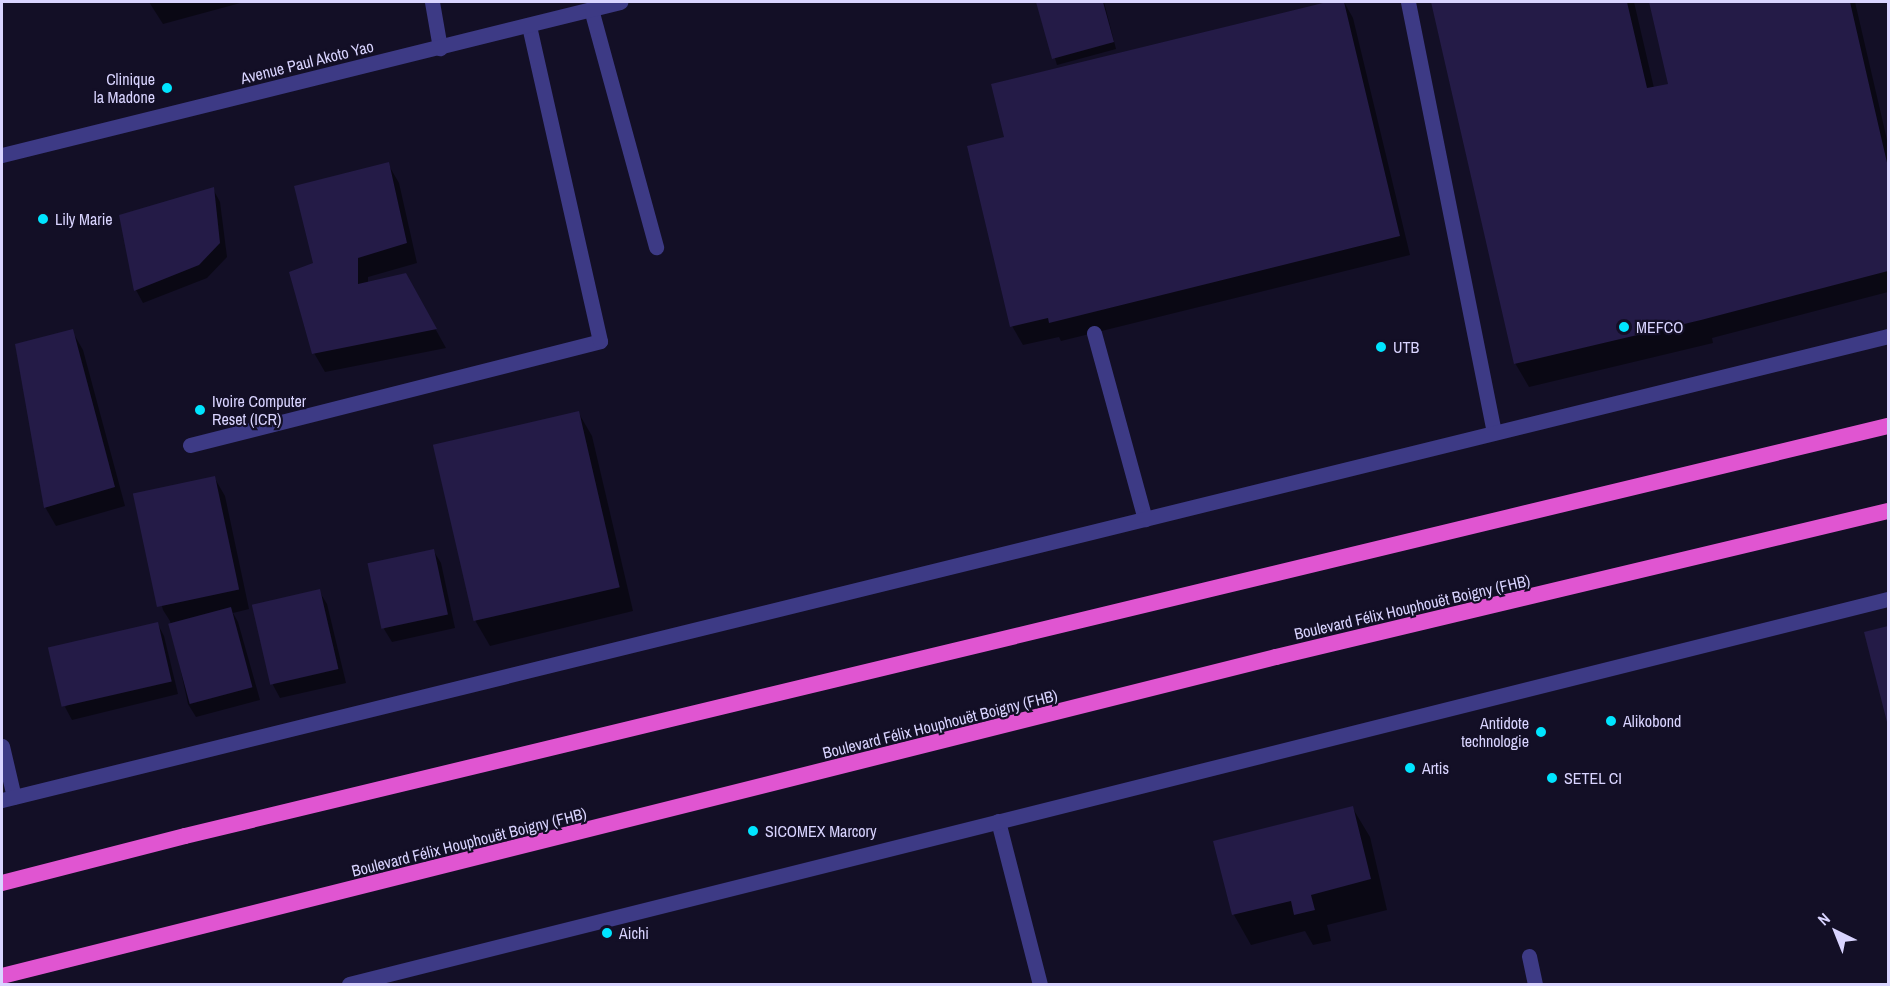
<!DOCTYPE html>
<html>
<head>
<meta charset="utf-8">
<style>
  body { margin:0 }
  #map { position:relative; width:1890px; height:986px; overflow:hidden; background:#130f26; font-family:"Archivo Narrow",sans-serif }
  div>[style] { position:absolute }
  .shadow>* { inset:0; background:#0007 }
  .building>* { inset:0; background:#241b47; transform-origin:0 0 }
  .service>* { height:15px; margin:-7.5px; padding:0 7.5px; transform-origin:7.5px; border-radius:7.5px; background:#3d3a85 }
  .minor>* { height:15px; margin:-7.5px; padding:0 7.5px; transform-origin:7.5px; border-radius:7.5px; background:#3d3a85 }
  .tertiary>* { height:15px; margin:-7.5px; padding:0 7.5px; transform-origin:7.5px; border-radius:7.5px; background:#3d3a85 }
  .trunk>* { height:16px; margin:-8px; padding:0 8px; transform-origin:8px; border-radius:8px; background:#e055d1 }
  .dots>* { width:16px; height:16px; translate:-50% -50%; box-sizing:border-box; border:3px solid #130f26; border-radius:50% }
  span { translate:-50% -50%; white-space:nowrap; text-align:center; line-height:1.15; -webkit-text-stroke:4.5px #130f26; paint-order:stroke }
  .street-label { font-size:16px; color:#d9d4ff }
  .poi-label { font-size:16px; color:#d9d4ff }
  .right { translate:-100% -50%; text-align:right }
  .left { translate:0 -50%; text-align:left }
  .frame { position:absolute; inset:0; border:3px solid #d9d4ff; pointer-events:none }
  .north { position:absolute; left:1806px; top:902px; width:60px; height:60px; -webkit-text-stroke:4px #130f26; paint-order:stroke; rotate:317deg; font-size:16px; font-weight:700; line-height:24px; text-align:center; color:#d9d4ff }
  .north::after { content:''; display:block; margin:auto; width:21px; height:27px; background:#d9d4ff; clip-path:polygon(50% 0,100% 100%,50% 72%,0 100%) }
</style>
</head>
<body>
<div id="map">
  <div class="shadow">
    <i style="clip-path:polygon(149px 2px,244px 2px,163px 24px)"></i>
    <i style="clip-path:polygon(1038px 2px,1104px 2px,1116px 49px,1057px 65px)"></i>
    <i style="clip-path:polygon(1333px 2px,1344px 2px,1353px 18px,1410px 255px,1061px 341px,1059px 337px,1023px 345px,1012px 326px,1006px 138px,993px 85px)"></i>
    <i style="clip-path:polygon(1433px 2px,1634px 2px,1654px 88px,1670px 85px,1651px 2px,1855px 2px,1888px 144px,1888px 292px,1712px 338px,1713px 343px,1529px 387px,1515px 363px)"></i>
    <i style="clip-path:polygon(388px 164px,399px 183px,417px 263px,368px 277px,368px 283px,416px 294px,446px 348px,325px 372px,314px 353px,315px 264px)"></i>
    <i style="clip-path:polygon(213px 189px,220px 202px,227px 257px,207px 278px,143px 303px,136px 290px)"></i>
    <i style="clip-path:polygon(72px 331px,83px 350px,125px 506px,56px 526px,45px 507px)"></i>
    <i style="clip-path:polygon(578px 412px,592px 436px,633px 611px,490px 646px,476px 622px,435px 447px)"></i>
    <i style="clip-path:polygon(214px 477px,225px 496px,249px 609px,233px 613px,238px 622px,260px 700px,196px 717px,188px 704px,170px 621px,163px 610px,134px 497px)"></i>
    <i style="clip-path:polygon(433px 550px,441px 563px,455px 628px,392px 642px,384px 629px)"></i>
    <i style="clip-path:polygon(319px 591px,327px 604px,346px 683px,280px 698px,273px 685px)"></i>
    <i style="clip-path:polygon(157px 623px,164px 636px,178px 694px,72px 720px,65px 707px)"></i>
    <i style="clip-path:polygon(1888px 627px,1888px 723px,1866px 633px)"></i>
    <i style="clip-path:polygon(1352px 807px,1370px 837px,1387px 910px,1327px 925px,1331px 941px,1313px 945px,1305px 931px,1251px 945px,1234px 915px,1215px 842px)"></i>
  </div>
  <div class="building">
    <i style="clip-path:polygon(1036px 2px,1103px 2px,1114px 42px,1052px 59px)"></i>
    <i style="clip-path:polygon(1327px 2px,1344px 2px,1400px 236px,1049px 323px,1048px 318px,1010px 327px,967px 146px,1004px 137px,991px 84px)"></i>
    <i style="clip-path:polygon(1431px 2px,1627px 2px,1647px 88px,1668px 84px,1649px 2px,1850px 2px,1888px 167px,1888px 271px,1701px 320px,1514px 364px)"></i>
    <i style="clip-path:polygon(389px 162px,407px 243px,358px 258px,358px 284px,406px 273px,437px 329px,312px 354px,289px 272px,313px 263px,294px 186px)"></i>
    <i style="clip-path:polygon(214px 187px,220px 243px,199px 265px,134px 291px,119px 215px)"></i>
    <i style="clip-path:polygon(73px 329px,115px 487px,44px 508px,15px 344px)"></i>
    <i style="left:579px;top:411px;width:181px;height:150px;rotate:77deg"></i>
    <i style="left:215px;top:476px;width:116px;height:84px;rotate:78deg"></i>
    <i style="left:434px;top:549px;width:67px;height:68px;rotate:78deg"></i>
    <i style="left:320px;top:589px;width:82px;height:70px;rotate:77deg"></i>
    <i style="left:231px;top:607px;width:83px;height:65px;rotate:75deg"></i>
    <i style="left:158px;top:622px;width:61px;height:113px;rotate:77deg"></i>
    <i style="clip-path:polygon(1888px 626px,1888px 726px,1864px 632px)"></i>
    <i style="clip-path:polygon(1353px 806px,1371px 879px,1311px 895px,1315px 910px,1294px 915px,1291px 901px,1232px 915px,1213px 841px)"></i>
  </div>
  <div class="service">
    <i style="left:1408px;top:2px;width:439px;rotate:78.7deg"></i>
    <i style="left:591px;top:9px;width:247px;rotate:74.7deg"></i>
    <i style="left:1094px;top:333px;width:193px;rotate:74.7deg"></i>
    <i style="left:190px;top:445px;width:423px;rotate:-14.2deg"></i>
    <i style="left:600px;top:341px;width:324px;rotate:-102.7deg"></i>
    <i style="left:2px;top:746px;width:52px;rotate:76.8deg"></i>
    <i style="left:998px;top:821px;width:168px;rotate:75.6deg"></i>
  </div>
  <div class="minor">
    <i style="left:432px;top:2px;width:47px;rotate:80.1deg"></i>
    <i style="left:2px;top:800px;width:1942px;rotate:-13.82deg"></i>
    <i style="left:1529px;top:956px;width:29px;rotate:78deg"></i>
    <i style="left:349px;top:984px;width:1586px;rotate:-14.05deg"></i>
  </div>
  <div class="tertiary">
    <i style="left:2px;top:155px;width:637px;rotate:-13.91deg"></i>
  </div>
  <div class="trunk">
    <i style="left:2px;top:883px;width:189px;rotate:-14.4deg"></i>
    <i style="left:185px;top:836px;width:1752px;rotate:-13.54deg"></i>
    <i style="left:2px;top:976px;width:1313px;rotate:-14.06deg"></i>
    <i style="left:1276px;top:657px;width:629px;rotate:-13.42deg"></i>
  </div>
  <div class="dots">
    <i style="left:167px;top:88px;background:#00e5ff"></i>
    <i style="left:43px;top:219px;background:#00e5ff"></i>
    <i style="left:1624px;top:327px;background:#00e5ff"></i>
    <i style="left:1381px;top:347px;background:#00e5ff"></i>
    <i style="left:200px;top:410px;background:#00e5ff"></i>
    <i style="left:1611px;top:721px;background:#00e5ff"></i>
    <i style="left:1541px;top:732px;background:#00e5ff"></i>
    <i style="left:1410px;top:768px;background:#00e5ff"></i>
    <i style="left:1552px;top:778px;background:#00e5ff"></i>
    <i style="left:753px;top:831px;background:#00e5ff"></i>
    <i style="left:607px;top:933px;background:#00e5ff"></i>
  </div>
  <div class="street-label">
    <span style="left:307px;top:62px;rotate:-14deg">Avenue Paul Akoto Yao</span>
    <span style="left:1412px;top:607px;rotate:-13deg">Boulevard Félix Houphouët Boigny (FHB)</span>
    <span style="left:940px;top:724px;rotate:-14deg">Boulevard Félix Houphouët Boigny (FHB)</span>
    <span style="left:469px;top:842px;rotate:-14deg">Boulevard Félix Houphouët Boigny (FHB)</span>
  </div>
  <div class="poi-label">
    <span class="right" style="left:155px;top:88px">Clinique<br>la Madone</span>
    <span class="left" style="left:55px;top:219px">Lily Marie</span>
    <span class="left" style="left:1636px;top:327px">MEFCO</span>
    <span class="left" style="left:1393px;top:347px">UTB</span>
    <span class="left" style="left:212px;top:410px">Ivoire Computer<br>Reset (ICR)</span>
    <span class="left" style="left:1623px;top:721px">Alikobond</span>
    <span class="right" style="left:1529px;top:732px">Antidote<br>technologie</span>
    <span class="left" style="left:1422px;top:768px">Artis</span>
    <span class="left" style="left:1564px;top:778px">SETEL CI</span>
    <span class="left" style="left:765px;top:831px">SICOMEX Marcory</span>
    <span class="left" style="left:619px;top:933px">Aichi</span>
  </div>
  <div class="frame"></div>
  <div class="north">N</div>
</div>
</body>
</html>
